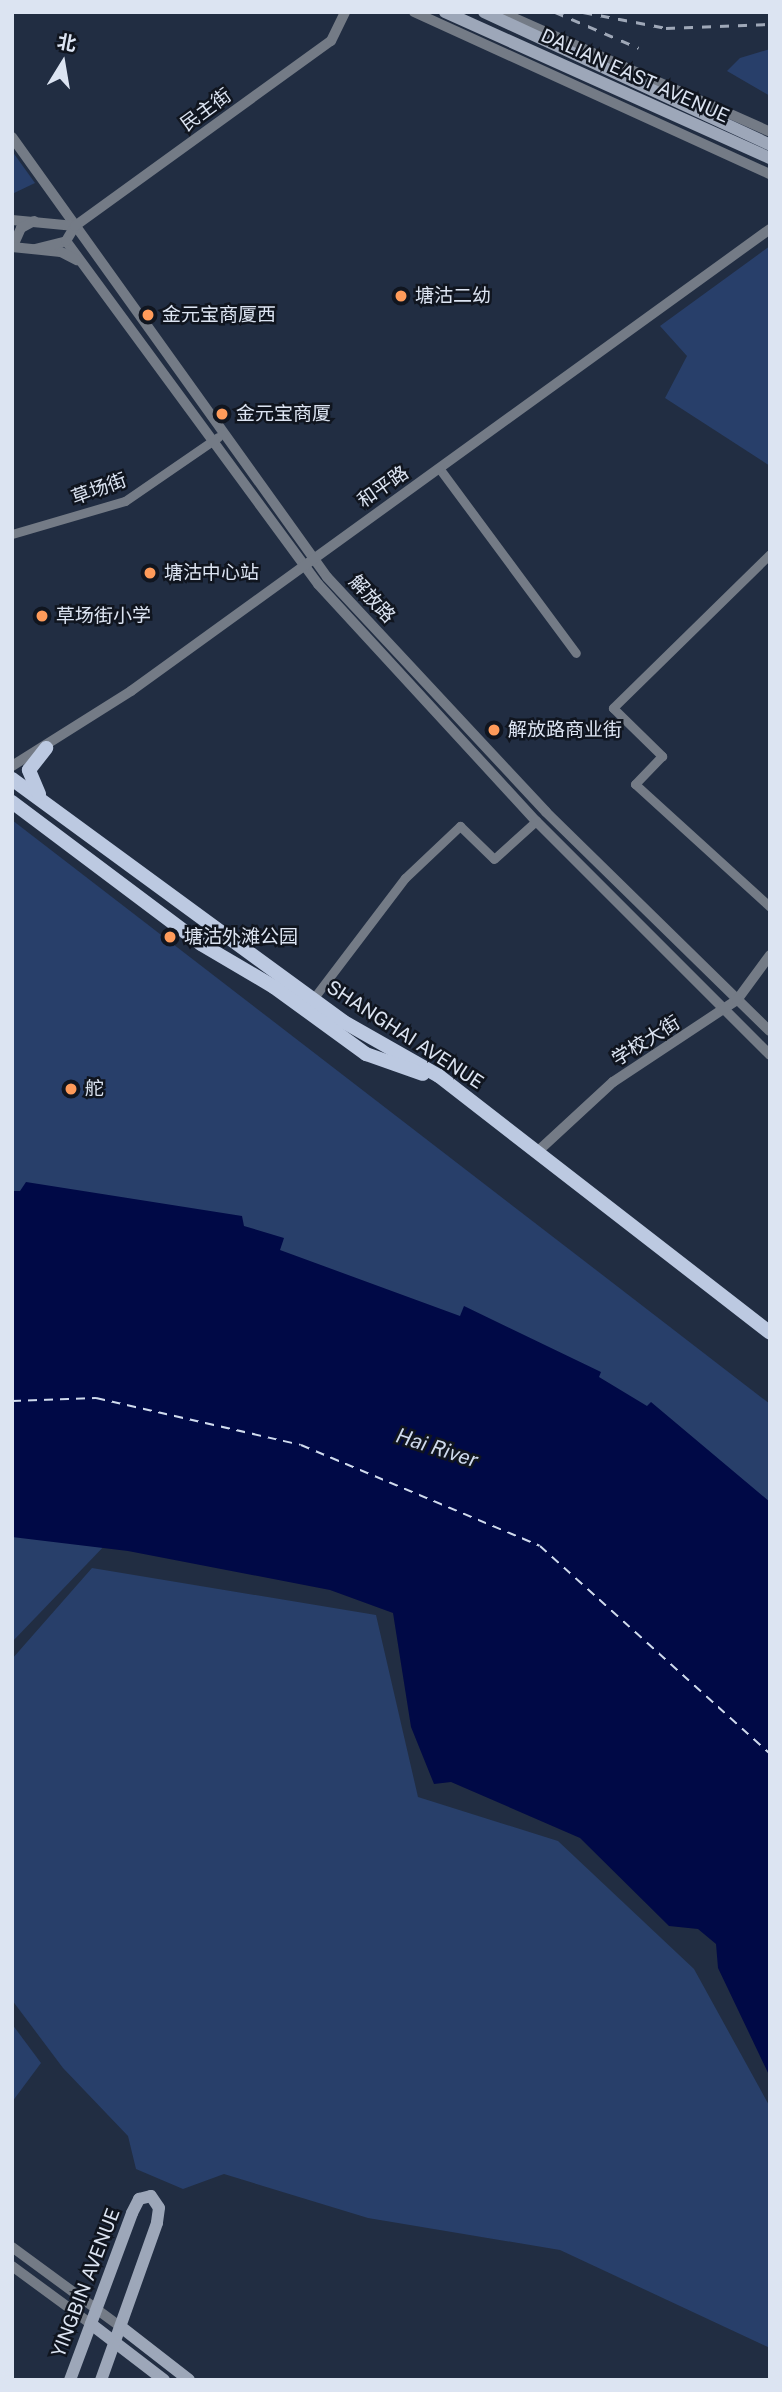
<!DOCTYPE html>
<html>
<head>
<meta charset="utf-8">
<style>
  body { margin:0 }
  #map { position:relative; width:782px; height:2392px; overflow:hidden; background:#212d42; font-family:"Public Sans","Noto Sans SC",sans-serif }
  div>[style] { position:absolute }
  .green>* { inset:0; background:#283f6a }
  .water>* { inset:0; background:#000946 }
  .ferry>* { height:2px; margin-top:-1px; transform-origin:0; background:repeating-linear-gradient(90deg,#cfdaed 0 9px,transparent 0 16px) }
  .minor>* { height:9px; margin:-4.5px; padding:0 4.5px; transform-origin:4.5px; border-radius:4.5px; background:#747b86 }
  .tertiary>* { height:10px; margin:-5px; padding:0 5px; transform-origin:5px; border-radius:5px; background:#747b86 }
  .secondary>* { height:12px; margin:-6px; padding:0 6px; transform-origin:6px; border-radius:6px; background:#9da7b9 }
  .primary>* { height:14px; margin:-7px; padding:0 7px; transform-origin:7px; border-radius:7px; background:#bcc9e1 }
  .rail>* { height:2.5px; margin-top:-1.25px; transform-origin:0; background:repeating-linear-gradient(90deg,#9fa8b8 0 9px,transparent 0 18px) }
  .dots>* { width:19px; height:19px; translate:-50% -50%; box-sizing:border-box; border:4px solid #10151f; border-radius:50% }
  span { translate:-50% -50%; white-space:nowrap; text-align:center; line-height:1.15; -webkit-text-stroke:5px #10151f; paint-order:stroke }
  .street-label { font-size:19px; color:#dce4f2 }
  .poi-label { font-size:19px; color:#dce4f2 }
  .left { translate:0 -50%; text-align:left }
  .water-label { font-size:21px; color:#cfdaed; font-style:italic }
  .frame { position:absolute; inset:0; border:14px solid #dce4f2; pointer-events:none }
  .north { position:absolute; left:28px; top:28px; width:70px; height:70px; -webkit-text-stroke:5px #10151f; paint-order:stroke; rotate:11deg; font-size:19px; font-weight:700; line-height:28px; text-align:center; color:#dce4f2 }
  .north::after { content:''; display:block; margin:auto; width:24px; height:32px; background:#dce4f2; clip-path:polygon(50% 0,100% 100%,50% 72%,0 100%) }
</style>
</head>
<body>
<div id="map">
  <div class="green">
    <i style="clip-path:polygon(770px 49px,770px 96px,727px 71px,740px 58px)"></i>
    <i style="clip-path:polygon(12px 151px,35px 183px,12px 194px)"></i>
    <i style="clip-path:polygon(770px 246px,770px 466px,665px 398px,687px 356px,660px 326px)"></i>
    <i style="clip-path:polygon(12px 820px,770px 1404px,770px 1552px,12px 1209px)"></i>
    <i style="clip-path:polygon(12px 1522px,109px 1541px,12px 1642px)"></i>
    <i style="clip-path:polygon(92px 1568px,376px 1615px,418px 1797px,558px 1841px,694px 1969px,770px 2107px,770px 2348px,560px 2250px,368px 2218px,224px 2174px,183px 2189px,136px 2169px,128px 2136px,63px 2068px,12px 2000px,12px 1659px)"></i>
    <i style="clip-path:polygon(12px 2024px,41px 2063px,12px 2102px)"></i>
  </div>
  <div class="water">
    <i style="clip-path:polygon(26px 1182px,242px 1216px,244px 1226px,284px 1238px,280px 1250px,460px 1316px,464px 1306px,601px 1372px,599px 1377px,647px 1406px,651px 1402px,770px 1502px,770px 2077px,718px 1968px,716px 1944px,698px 1929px,669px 1926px,580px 1838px,451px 1782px,434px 1784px,411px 1727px,393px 1613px,330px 1590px,128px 1551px,12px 1537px,12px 1191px,20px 1191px)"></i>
  </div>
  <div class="ferry">
    <i style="left:12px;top:1401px;width:84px;rotate:-2deg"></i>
    <i style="left:96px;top:1398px;width:210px;rotate:12.9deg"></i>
    <i style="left:301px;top:1445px;width:259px;rotate:22.9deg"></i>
    <i style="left:540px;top:1546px;width:310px;rotate:42.1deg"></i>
  </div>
  <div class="minor">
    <i style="left:439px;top:468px;width:230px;rotate:53.5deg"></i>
    <i style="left:12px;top:534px;width:118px;rotate:-16.3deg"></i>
    <i style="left:125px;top:501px;width:113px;rotate:-34.5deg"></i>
    <i style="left:770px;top:554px;width:220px;rotate:135.6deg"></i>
    <i style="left:613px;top:708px;width:69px;rotate:44.4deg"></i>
    <i style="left:662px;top:756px;width:39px;rotate:134deg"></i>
    <i style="left:635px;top:784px;width:183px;rotate:42.3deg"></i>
    <i style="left:313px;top:999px;width:152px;rotate:-52.8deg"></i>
    <i style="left:405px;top:878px;width:76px;rotate:-43.4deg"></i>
    <i style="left:460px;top:826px;width:47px;rotate:44.1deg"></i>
    <i style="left:494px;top:859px;width:57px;rotate:-42.1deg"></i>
  </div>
  <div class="tertiary">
    <i style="left:414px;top:12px;width:391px;rotate:24.5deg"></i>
    <i style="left:501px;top:12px;width:295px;rotate:24deg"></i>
    <i style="left:12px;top:137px;width:541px;rotate:54.4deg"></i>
    <i style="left:327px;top:577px;width:321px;rotate:47deg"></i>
    <i style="left:546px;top:812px;width:313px;rotate:44.4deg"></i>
    <i style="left:12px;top:220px;width:63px;rotate:5.4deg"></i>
    <i style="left:66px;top:241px;width:426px;rotate:53.7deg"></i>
    <i style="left:318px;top:584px;width:322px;rotate:47.4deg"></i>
    <i style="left:536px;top:821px;width:331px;rotate:45deg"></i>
    <i style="left:13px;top:246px;width:20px;rotate:-66deg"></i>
    <i style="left:21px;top:228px;width:15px;rotate:-28deg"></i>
    <i style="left:12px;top:247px;width:49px;rotate:5.8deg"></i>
    <i style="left:61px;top:252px;width:18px;rotate:27deg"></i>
    <i style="left:35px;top:249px;width:32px;rotate:-14deg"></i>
    <i style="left:66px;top:241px;width:17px;rotate:-59deg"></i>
    <i style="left:75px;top:226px;width:316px;rotate:-35.9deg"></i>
    <i style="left:331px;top:41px;width:32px;rotate:-64deg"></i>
    <i style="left:12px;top:766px;width:141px;rotate:-32.2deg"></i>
    <i style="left:131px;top:691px;width:789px;rotate:-35.87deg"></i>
    <i style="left:536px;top:1153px;width:105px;rotate:-42.7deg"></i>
    <i style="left:613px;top:1082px;width:149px;rotate:-33.5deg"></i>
    <i style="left:737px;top:1000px;width:56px;rotate:-53.7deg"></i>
    <i style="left:12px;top:2247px;width:135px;rotate:36.3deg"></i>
    <i style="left:12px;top:2266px;width:98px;rotate:36.3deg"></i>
  </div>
  <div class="secondary">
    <i style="left:445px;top:12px;width:356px;rotate:24.2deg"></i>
    <i style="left:484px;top:12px;width:315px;rotate:24.9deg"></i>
    <i style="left:91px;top:2324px;width:92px;rotate:37.5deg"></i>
    <i style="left:121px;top:2327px;width:86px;rotate:37.9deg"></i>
    <i style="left:70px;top:2380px;width:178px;rotate:-69.6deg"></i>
    <i style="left:132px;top:2213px;width:16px;rotate:-63deg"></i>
    <i style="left:139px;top:2199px;width:12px;rotate:-14deg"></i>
    <i style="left:151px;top:2196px;width:14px;rotate:56deg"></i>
    <i style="left:159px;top:2208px;width:15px;rotate:98deg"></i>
    <i style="left:157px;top:2223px;width:167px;rotate:109.6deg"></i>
  </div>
  <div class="primary">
    <i style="left:12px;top:779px;width:411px;rotate:36.2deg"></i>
    <i style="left:344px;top:1022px;width:109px;rotate:29.6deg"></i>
    <i style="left:439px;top:1076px;width:419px;rotate:37.8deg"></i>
    <i style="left:39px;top:794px;width:26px;rotate:-113deg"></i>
    <i style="left:29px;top:770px;width:28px;rotate:-52deg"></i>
    <i style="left:12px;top:802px;width:236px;rotate:36.9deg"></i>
    <i style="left:201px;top:944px;width:85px;rotate:30.5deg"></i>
    <i style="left:274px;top:987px;width:114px;rotate:36.1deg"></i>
    <i style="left:366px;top:1054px;width:60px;rotate:19.3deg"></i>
  </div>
  <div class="rail">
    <i style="left:555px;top:12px;width:91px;rotate:23.2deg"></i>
    <i style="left:583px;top:12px;width:85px;rotate:10.9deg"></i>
    <i style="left:666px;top:28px;width:104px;rotate:-2.2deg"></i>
  </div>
  <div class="dots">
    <i style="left:401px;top:296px;background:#ff9b5a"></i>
    <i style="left:148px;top:315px;background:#ff9b5a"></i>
    <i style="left:222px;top:414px;background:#ff9b5a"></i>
    <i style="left:150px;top:573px;background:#ff9b5a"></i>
    <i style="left:42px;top:616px;background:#ff9b5a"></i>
    <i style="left:494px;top:730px;background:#ff9b5a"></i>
    <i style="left:170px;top:937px;background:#ff9b5a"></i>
    <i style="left:71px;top:1089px;background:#ff9b5a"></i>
  </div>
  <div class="street-label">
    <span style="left:635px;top:76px;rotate:24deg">DALIAN EAST AVENUE</span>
    <span style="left:206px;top:110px;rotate:-36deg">民主街</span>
    <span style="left:383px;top:487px;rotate:-35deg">和平路</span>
    <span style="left:99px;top:489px;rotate:-20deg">草场街</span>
    <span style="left:372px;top:599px;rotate:47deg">解放路</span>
    <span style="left:405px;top:1035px;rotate:33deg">SHANGHAI AVENUE</span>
    <span style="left:646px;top:1041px;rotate:-32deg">学校大街</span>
    <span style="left:86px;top:2283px;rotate:-69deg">YINGBIN AVENUE</span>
  </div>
  <div class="poi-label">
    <span class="left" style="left:415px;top:296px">塘沽二幼</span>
    <span class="left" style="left:162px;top:315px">金元宝商厦西</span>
    <span class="left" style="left:236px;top:414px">金元宝商厦</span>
    <span class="left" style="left:164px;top:573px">塘沽中心站</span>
    <span class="left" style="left:56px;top:616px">草场街小学</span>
    <span class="left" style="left:508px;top:730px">解放路商业街</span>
    <span class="left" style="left:184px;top:937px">塘沽外滩公园</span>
    <span class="left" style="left:85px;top:1089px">舵</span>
  </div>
  <div class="water-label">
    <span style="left:437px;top:1448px;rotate:18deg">Hai River</span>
  </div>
  <div class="frame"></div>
  <div class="north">北</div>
</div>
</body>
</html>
